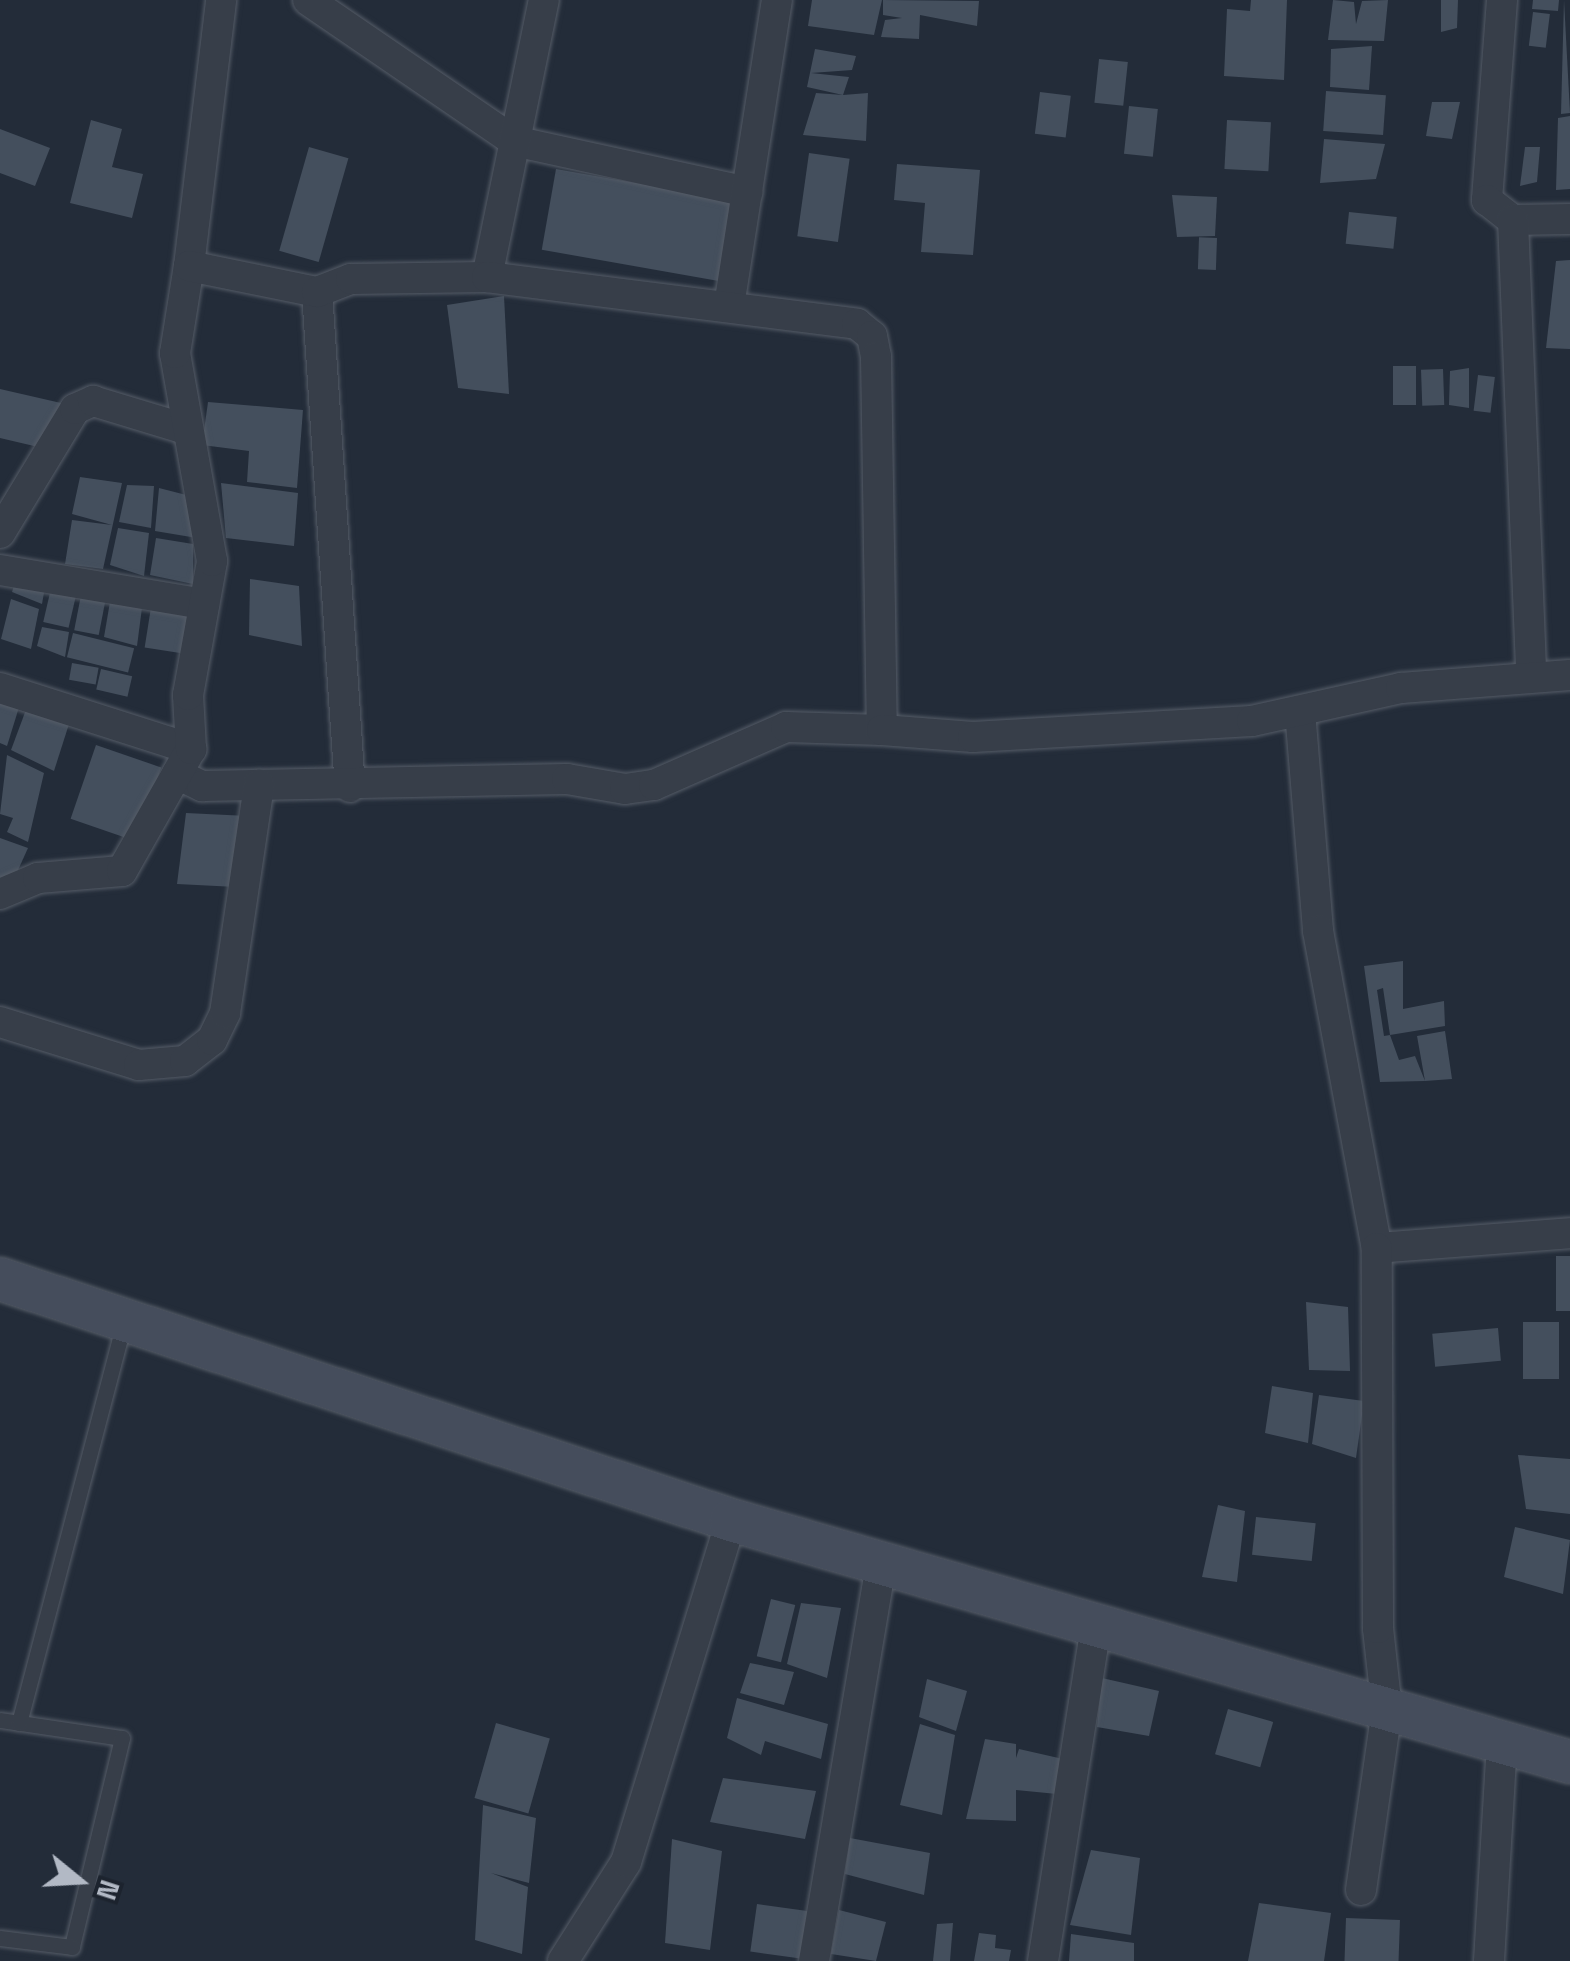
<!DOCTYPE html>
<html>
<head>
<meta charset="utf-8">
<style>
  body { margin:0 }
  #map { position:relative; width:1570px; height:1961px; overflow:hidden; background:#232c39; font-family:"Space Grotesk",sans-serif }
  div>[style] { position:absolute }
  .building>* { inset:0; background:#444f5d; transform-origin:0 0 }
  .roads { filter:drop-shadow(0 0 2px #555c67) drop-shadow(0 0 2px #555c67) }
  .lane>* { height:15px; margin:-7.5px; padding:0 7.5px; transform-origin:7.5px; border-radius:7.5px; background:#373e49 }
  .street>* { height:30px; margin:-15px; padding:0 15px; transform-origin:15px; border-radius:15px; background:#373e49 }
  .secondary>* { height:42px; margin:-21px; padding:0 21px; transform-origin:21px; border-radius:21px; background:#454d5c }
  span { translate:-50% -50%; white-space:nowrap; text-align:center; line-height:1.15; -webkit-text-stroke:9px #1c232e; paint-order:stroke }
  .north { position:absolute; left:30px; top:1831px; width:100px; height:100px; -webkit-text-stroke:8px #1c232e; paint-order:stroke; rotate:108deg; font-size:28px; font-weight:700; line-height:40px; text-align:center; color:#b2b9c5 }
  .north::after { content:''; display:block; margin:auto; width:35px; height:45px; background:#b2b9c5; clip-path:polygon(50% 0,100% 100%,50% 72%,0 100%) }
</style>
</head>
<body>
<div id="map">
  <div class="building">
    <i style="clip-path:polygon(812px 0,882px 0,874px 35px,808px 26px)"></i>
    <i style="clip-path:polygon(883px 0,979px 1px,977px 26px,920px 15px,919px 39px,881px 37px,885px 20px,902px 18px,883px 15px)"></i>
    <i style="clip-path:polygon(1251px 0,1287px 0,1284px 80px,1224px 76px,1227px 9px,1250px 11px)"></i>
    <i style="clip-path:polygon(1333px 0,1354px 2px,1356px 24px,1362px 1px,1388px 0,1384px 41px,1328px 40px)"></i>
    <i style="clip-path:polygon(1441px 0,1458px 0,1457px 28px,1441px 32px)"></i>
    <i style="clip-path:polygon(1533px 0,1559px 0,1558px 11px,1532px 9px)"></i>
    <i style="clip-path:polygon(1564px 0,1570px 113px,1561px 114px)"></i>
    <i style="left:1533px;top:12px;width:17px;height:34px;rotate:7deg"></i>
    <i style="clip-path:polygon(1372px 46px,1369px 90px,1330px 87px,1331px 49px)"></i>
    <i style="clip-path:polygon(815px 49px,856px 56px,852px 70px,811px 73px,849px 77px,843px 95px,868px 93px,866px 141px,803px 135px,816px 93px,843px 95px,807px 87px)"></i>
    <i style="left:1099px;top:59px;width:29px;height:44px;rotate:6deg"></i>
    <i style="left:1326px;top:91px;width:60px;height:40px;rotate:4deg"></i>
    <i style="left:1040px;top:92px;width:31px;height:42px;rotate:7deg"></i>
    <i style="clip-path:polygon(1432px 102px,1460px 102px,1452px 139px,1426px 136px)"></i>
    <i style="left:1129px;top:106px;width:29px;height:48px;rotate:6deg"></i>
    <i style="clip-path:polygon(1570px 116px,1570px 189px,1556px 190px,1558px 118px)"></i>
    <i style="clip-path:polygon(91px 120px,122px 129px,112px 167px,143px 174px,132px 218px,70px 203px)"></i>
    <i style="left:1227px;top:120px;width:44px;height:49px;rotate:3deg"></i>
    <i style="clip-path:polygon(0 129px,50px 148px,35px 186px,0 173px)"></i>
    <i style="clip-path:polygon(1324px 139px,1385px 144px,1376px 179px,1320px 183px)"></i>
    <i style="left:309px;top:147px;width:41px;height:108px;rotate:16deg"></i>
    <i style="clip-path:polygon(1525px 147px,1540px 147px,1537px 182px,1520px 186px)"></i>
    <i style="left:809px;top:153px;width:41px;height:84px;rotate:8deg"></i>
    <i style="clip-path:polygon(897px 164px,980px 170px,973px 255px,921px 252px,925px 203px,894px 200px)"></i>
    <i style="left:556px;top:169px;width:181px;height:82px;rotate:10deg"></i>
    <i style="clip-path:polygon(1172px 195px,1217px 197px,1215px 236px,1177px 237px)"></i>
    <i style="left:1349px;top:212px;width:48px;height:32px;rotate:6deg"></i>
    <i style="left:1217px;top:238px;width:32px;height:18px;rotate:92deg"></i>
    <i style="clip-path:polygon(1570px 260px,1570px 349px,1546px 348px,1556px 261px)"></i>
    <i style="clip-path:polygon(504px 296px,509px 394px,458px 388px,447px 305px)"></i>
    <i style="left:1416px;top:366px;width:39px;height:23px;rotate:90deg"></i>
    <i style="clip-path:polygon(1469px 368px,1469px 408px,1449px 405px,1450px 371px)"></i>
    <i style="left:1443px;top:369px;width:36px;height:22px;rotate:88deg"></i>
    <i style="left:1478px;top:375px;width:17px;height:36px;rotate:7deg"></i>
    <i style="clip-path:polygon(0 389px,61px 403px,51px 450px,0 438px)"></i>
    <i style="clip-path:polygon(208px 402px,303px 410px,297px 488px,247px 482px,249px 451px,202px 445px)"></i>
    <i style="clip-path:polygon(80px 477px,122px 483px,103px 569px,65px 564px,72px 520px,112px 525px,72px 514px)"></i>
    <i style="clip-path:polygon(221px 483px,298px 493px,294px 546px,226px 538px)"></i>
    <i style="clip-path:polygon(127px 485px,154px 486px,151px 528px,119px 522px)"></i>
    <i style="clip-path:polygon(159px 488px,198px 498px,197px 538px,155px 531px)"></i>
    <i style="clip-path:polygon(118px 528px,149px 533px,144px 576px,110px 565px)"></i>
    <i style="clip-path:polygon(156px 538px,193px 544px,193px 584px,150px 575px)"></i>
    <i style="clip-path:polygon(16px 579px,45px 587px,42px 604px,12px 592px)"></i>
    <i style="clip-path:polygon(250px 579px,299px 586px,302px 646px,249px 635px)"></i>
    <i style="left:52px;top:584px;width:26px;height:39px;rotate:13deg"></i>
    <i style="left:82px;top:590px;width:25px;height:41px;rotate:11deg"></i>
    <i style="clip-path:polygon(111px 596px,143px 600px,137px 646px,104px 637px)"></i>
    <i style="clip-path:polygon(11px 599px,39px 609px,31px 649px,1px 639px)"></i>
    <i style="left:152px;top:601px;width:44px;height:47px;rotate:9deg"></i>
    <i style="clip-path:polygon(42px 627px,69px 632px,65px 657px,37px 646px)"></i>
    <i style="left:73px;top:633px;width:63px;height:25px;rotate:14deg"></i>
    <i style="left:72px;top:663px;width:27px;height:17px;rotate:10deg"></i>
    <i style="left:101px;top:669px;width:32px;height:21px;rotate:13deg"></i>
    <i style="clip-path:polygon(0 698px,20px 704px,7px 746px,0 743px)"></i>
    <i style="clip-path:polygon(27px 707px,69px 724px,54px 771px,11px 750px)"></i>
    <i style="left:96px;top:745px;width:69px;height:78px;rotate:19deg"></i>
    <i style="clip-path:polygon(7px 755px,44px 773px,28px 842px,7px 832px,13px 818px,0 814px)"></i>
    <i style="clip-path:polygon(186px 813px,248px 816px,236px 887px,177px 884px)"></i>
    <i style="clip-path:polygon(0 838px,28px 848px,14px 879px,0 878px)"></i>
    <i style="clip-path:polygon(evenodd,1403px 961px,1403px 1009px,1444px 1001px,1445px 1026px,1390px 1035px,1399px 1060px,1415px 1056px,1425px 1081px,1417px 1036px,1445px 1031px,1452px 1079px,1425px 1081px,1380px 1082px,1364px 966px,1403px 961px,1383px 988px,1390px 1035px,1384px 1036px,1377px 990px,1383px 988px)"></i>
    <i style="left:1556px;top:1256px;width:14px;height:55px"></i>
    <i style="clip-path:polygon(1306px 1302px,1348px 1307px,1350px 1371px,1309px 1370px)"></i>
    <i style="left:1523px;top:1322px;width:36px;height:57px"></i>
    <i style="left:1498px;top:1328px;width:33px;height:66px;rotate:85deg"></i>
    <i style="clip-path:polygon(1272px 1386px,1313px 1393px,1308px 1443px,1265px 1433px)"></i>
    <i style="clip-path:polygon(1319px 1395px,1364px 1401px,1356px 1458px,1312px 1444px)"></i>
    <i style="clip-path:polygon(1518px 1455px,1570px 1459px,1570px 1514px,1526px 1509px)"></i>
    <i style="clip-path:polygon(1218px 1505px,1245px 1511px,1237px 1582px,1202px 1577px)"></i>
    <i style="left:1256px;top:1517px;width:60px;height:38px;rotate:6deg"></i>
    <i style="clip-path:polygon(1515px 1527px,1570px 1540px,1563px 1594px,1504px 1577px)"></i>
    <i style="left:771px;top:1599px;width:25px;height:59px;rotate:14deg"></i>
    <i style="clip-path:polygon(801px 1603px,841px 1608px,827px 1678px,787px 1664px)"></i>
    <i style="clip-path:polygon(750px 1663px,794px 1672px,784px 1705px,740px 1693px)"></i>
    <i style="clip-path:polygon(1102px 1678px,1159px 1691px,1149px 1736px,1097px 1727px)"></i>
    <i style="clip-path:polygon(927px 1679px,967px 1691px,956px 1731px,919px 1717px)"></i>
    <i style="clip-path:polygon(737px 1698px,828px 1724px,821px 1759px,765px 1741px,761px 1755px,727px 1738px)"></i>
    <i style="left:1228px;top:1709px;width:47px;height:47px;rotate:16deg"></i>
    <i style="left:496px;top:1723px;width:56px;height:78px;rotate:16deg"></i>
    <i style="clip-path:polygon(920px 1724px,955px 1735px,942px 1815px,900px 1805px)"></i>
    <i style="clip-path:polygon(985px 1739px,1016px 1744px,1016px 1758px,1019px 1749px,1063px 1759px,1057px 1794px,1016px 1790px,1016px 1821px,966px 1819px)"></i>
    <i style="clip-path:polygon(723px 1778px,816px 1791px,805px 1839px,710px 1822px)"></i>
    <i style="clip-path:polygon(483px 1805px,536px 1818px,529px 1883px,491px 1873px,528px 1887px,522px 1954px,475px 1940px)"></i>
    <i style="clip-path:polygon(850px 1838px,930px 1853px,924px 1895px,845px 1874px)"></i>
    <i style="clip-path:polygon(672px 1839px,722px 1851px,710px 1950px,665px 1943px)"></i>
    <i style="clip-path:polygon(1091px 1850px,1140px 1858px,1131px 1935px,1070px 1925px)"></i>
    <i style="clip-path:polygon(1259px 1903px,1331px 1913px,1324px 1961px,1248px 1961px)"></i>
    <i style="left:757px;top:1904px;width:58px;height:48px;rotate:8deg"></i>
    <i style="clip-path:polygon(839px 1910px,886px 1922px,876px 1961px,831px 1954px)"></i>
    <i style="left:1346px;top:1918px;width:54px;height:43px;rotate:2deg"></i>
    <i style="clip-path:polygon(953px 1923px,950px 1961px,933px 1961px,937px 1924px)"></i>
    <i style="clip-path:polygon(979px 1933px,996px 1935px,995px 1948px,1011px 1950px,1009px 1961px,974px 1961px)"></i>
    <i style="clip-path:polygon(1071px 1934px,1134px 1943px,1134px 1961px,1069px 1961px)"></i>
  </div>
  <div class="roads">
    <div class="lane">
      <i style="left:0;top:1720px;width:123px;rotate:8.4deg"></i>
      <i style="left:122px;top:1738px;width:215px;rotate:103.5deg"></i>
      <i style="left:72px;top:1947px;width:73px;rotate:-172.9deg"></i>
      <i style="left:19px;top:1723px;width:413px;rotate:-75.3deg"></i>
    </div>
    <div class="street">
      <i style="left:308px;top:0;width:250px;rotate:34.4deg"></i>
      <i style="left:514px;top:141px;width:239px;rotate:12.3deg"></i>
      <i style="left:1502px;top:0;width:201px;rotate:94.3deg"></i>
      <i style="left:1487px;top:200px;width:33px;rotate:38deg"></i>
      <i style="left:1513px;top:220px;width:57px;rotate:-1deg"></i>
      <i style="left:1513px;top:220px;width:455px;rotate:87.7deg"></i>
      <i style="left:189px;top:266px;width:268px;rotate:-83.1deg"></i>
      <i style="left:487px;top:277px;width:283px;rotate:-78.4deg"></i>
      <i style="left:317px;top:292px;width:496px;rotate:86.2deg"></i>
      <i style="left:729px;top:306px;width:310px;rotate:-81.1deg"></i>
      <i style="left:0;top:533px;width:145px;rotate:-58.8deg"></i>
      <i style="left:75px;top:409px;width:20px;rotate:-24deg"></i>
      <i style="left:93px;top:401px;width:97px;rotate:16.8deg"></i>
      <i style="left:0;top:570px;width:207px;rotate:9.5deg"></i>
      <i style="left:0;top:688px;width:201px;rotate:17.7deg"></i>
      <i style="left:1300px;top:711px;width:221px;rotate:85.3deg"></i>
      <i style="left:1318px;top:931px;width:322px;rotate:79.5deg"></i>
      <i style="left:1377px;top:1248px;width:194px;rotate:-4.4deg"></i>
      <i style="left:177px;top:774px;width:28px;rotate:26deg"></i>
      <i style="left:202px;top:786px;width:365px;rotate:-1.1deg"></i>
      <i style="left:567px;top:779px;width:59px;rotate:9.8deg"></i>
      <i style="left:625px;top:789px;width:29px;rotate:-8deg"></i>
      <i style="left:654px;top:785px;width:144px;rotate:-23.7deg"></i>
      <i style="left:786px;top:727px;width:96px;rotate:1.8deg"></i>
      <i style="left:0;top:894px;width:41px;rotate:-22.8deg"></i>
      <i style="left:38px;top:878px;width:84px;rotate:-4.8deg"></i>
      <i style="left:122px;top:871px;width:140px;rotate:-60.5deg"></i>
      <i style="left:191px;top:749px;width:54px;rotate:-93.2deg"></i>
      <i style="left:188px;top:695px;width:136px;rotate:-79.8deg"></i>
      <i style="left:212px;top:561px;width:211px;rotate:-100.1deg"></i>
      <i style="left:175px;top:353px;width:88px;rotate:-80.9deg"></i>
      <i style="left:189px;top:266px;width:131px;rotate:11.5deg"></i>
      <i style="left:317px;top:292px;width:36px;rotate:-21deg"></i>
      <i style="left:351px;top:279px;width:136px;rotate:-0.8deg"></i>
      <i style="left:487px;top:277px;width:373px;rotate:7.2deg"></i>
      <i style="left:857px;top:324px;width:19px;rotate:39deg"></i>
      <i style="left:872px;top:336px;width:21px;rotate:79deg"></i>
      <i style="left:876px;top:357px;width:373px;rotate:89.1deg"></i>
      <i style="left:882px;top:730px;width:91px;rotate:4.4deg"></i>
      <i style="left:973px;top:737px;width:279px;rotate:-3.3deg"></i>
      <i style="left:1252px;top:721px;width:153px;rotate:-12.5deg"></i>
      <i style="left:1401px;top:688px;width:169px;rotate:-4.4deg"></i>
      <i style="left:0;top:1022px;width:145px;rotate:17.2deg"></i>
      <i style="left:139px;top:1065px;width:46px;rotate:-5deg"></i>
      <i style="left:185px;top:1061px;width:34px;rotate:-38deg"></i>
      <i style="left:212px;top:1040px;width:30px;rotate:-64deg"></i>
      <i style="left:225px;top:1013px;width:231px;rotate:-81.5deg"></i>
      <i style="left:1361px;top:1890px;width:182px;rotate:-81.8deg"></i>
      <i style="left:1387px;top:1710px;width:82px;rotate:-96.3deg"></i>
      <i style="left:1378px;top:1628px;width:380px;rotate:-90.2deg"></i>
      <i style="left:563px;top:1961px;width:117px;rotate:-57.5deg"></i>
      <i style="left:626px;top:1862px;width:358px;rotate:-72.9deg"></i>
      <i style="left:814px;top:1961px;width:402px;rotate:-80.4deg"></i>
      <i style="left:1043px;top:1961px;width:338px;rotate:-81deg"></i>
      <i style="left:1489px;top:1961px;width:218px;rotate:-86.6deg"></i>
    </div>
    <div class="secondary">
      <i style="left:0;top:1279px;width:770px;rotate:18.25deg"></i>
      <i style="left:731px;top:1520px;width:873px;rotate:16.09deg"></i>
    </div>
  </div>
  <div class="north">N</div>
</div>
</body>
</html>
